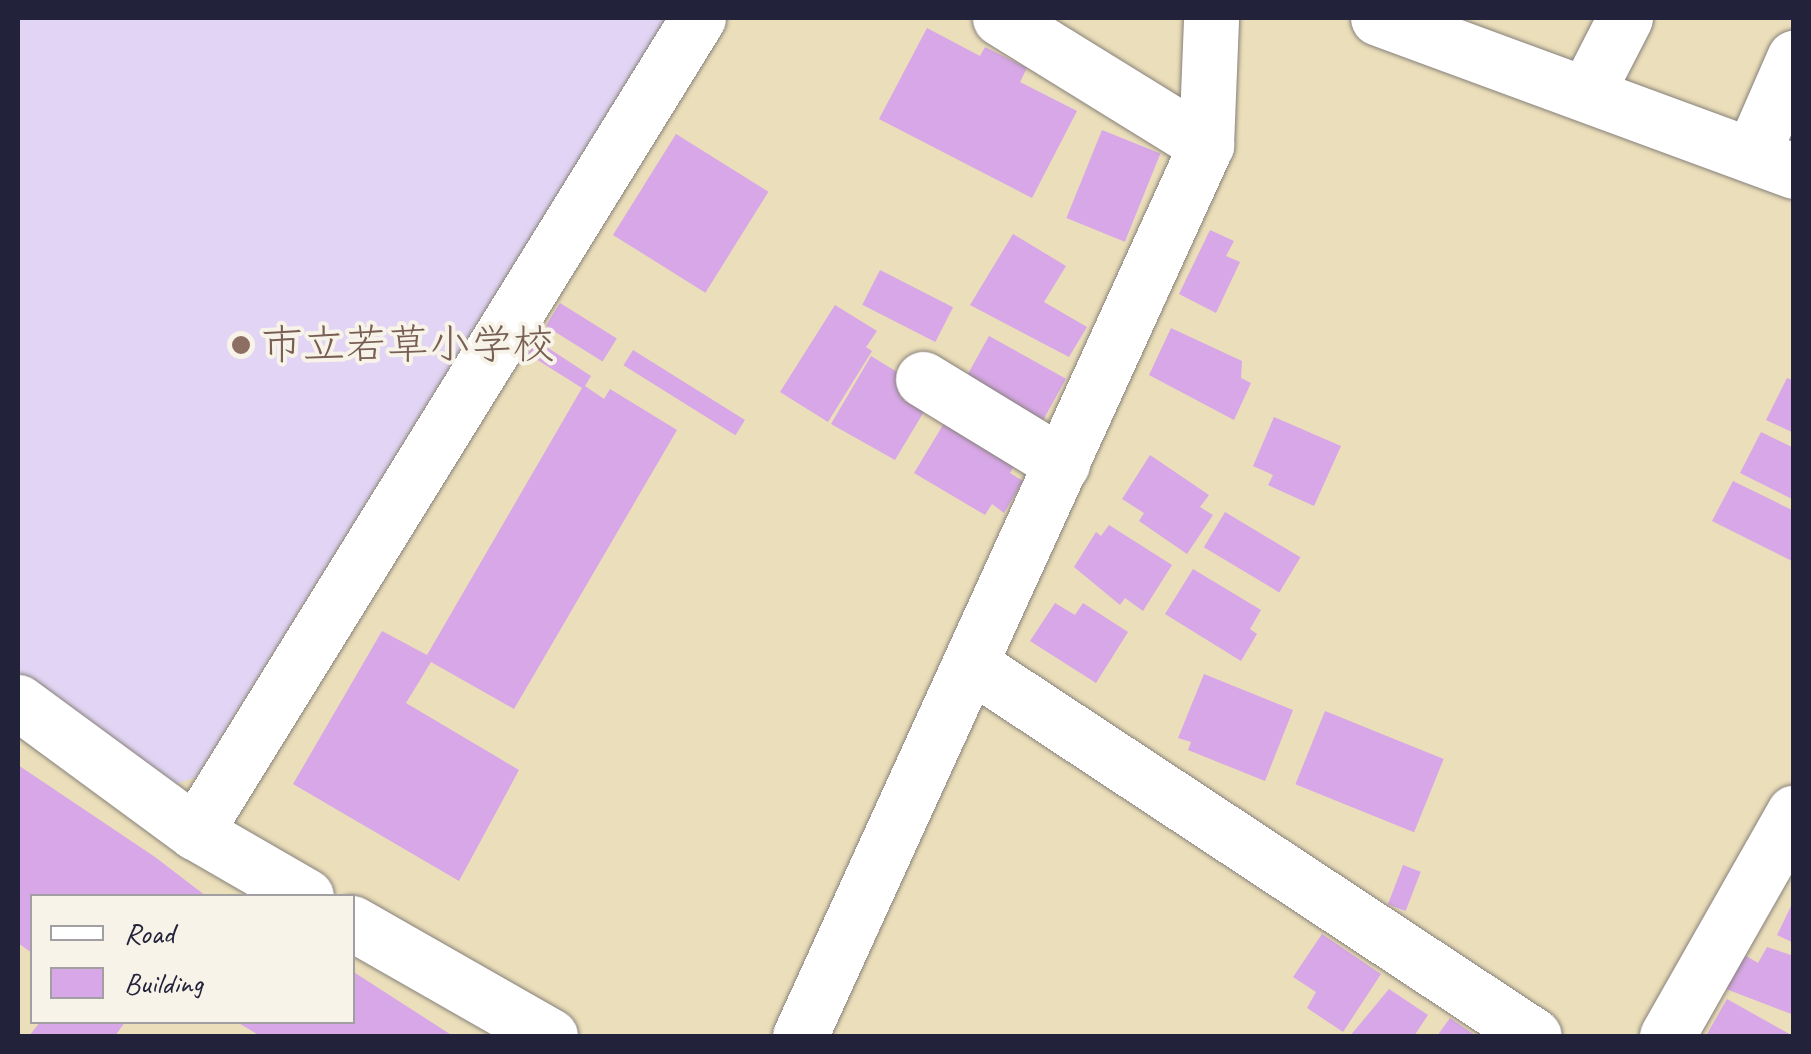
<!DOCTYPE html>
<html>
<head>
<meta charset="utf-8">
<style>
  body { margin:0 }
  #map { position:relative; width:1811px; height:1054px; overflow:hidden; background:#ebdeba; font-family:Caveat,"Klee One",sans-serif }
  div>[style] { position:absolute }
  .built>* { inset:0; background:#e1d4f4 }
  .building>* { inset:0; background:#d7a7e7; transform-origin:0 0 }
  .roads { filter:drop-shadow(0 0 2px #86807a) drop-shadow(0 0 2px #86807a) }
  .minor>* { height:55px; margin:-27.5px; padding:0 27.5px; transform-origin:27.5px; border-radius:27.5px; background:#fff }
  .dots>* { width:28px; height:28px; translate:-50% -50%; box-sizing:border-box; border:5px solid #f7f3e8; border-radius:50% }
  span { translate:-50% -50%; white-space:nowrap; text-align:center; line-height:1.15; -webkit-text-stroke:8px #f7f3e8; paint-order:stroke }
  .education-label { font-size:42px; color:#785e54 }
  .left { translate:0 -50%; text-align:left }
  .frame { position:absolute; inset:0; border:20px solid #22223b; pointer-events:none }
  .legend { position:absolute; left:30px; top:894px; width:325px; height:130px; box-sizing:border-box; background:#f7f3e8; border:2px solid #a29fa3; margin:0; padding:12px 18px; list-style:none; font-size:30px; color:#22223b }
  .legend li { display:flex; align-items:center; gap:20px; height:50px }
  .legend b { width:50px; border:2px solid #a29fa3 }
</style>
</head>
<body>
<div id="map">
  <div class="built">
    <i style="clip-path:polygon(18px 18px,666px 18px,196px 777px,173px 785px,18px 672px)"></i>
  </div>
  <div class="building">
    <i style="clip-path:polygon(927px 28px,980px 56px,985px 47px,1027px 68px,1020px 82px,1077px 111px,1032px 198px,879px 119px)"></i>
    <i style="left:1102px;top:130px;width:63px;height:95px;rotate:22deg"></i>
    <i style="left:676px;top:134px;width:109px;height:119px;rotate:32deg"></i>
    <i style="clip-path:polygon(1210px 230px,1234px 241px,1226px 256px,1240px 262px,1216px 313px,1179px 294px)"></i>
    <i style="clip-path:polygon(1013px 234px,1066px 266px,1044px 302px,1087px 327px,1069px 357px,970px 305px)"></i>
    <i style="left:880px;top:270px;width:82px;height:39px;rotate:27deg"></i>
    <i style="left:560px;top:303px;width:67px;height:27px;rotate:32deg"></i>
    <i style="clip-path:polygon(835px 305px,877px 331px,866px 347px,872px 351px,828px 422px,780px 392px)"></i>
    <i style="clip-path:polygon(1171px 328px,1242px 361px,1241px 378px,1251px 383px,1234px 420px,1149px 375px)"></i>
    <i style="left:989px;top:336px;width:88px;height:48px;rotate:29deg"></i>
    <i style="clip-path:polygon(536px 340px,591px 376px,585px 386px,604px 399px,610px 389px,677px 430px,514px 709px,431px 662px,406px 703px,519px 770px,459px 881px,293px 784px,382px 631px,427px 655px,582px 388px,528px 354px)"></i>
    <i style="left:633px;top:350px;width:132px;height:18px;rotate:32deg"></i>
    <i style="clip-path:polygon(871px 356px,905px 377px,928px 405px,895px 460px,831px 424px)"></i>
    <i style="clip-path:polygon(1787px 378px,1794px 381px,1794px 433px,1766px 420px)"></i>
    <i style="clip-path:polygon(1274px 417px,1341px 446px,1314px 506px,1268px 485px,1273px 475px,1253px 466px)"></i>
    <i style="clip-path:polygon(946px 420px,1016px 462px,1010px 473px,1023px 481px,1004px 513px,992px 504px,985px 515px,914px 473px)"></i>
    <i style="clip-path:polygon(1761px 432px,1794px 448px,1794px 500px,1740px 473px)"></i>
    <i style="clip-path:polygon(1150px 455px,1209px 495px,1200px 507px,1213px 515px,1187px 554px,1139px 521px,1144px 513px,1122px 499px)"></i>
    <i style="clip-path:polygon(1733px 481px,1794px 511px,1794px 562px,1712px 521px)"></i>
    <i style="left:1225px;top:512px;width:88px;height:41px;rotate:31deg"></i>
    <i style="clip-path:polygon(1109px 525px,1172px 565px,1143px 611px,1125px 598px,1120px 605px,1074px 567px,1096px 532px,1101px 536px)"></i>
    <i style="clip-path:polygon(1193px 569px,1261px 610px,1250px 629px,1257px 634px,1241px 661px,1165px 614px)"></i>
    <i style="clip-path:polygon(1055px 603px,1075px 615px,1083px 603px,1128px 632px,1096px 683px,1030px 641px)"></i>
    <i style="clip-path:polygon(1204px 674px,1293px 710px,1265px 781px,1188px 750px,1191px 742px,1178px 738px)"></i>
    <i style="left:1325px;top:711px;width:128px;height:79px;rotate:22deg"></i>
    <i style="clip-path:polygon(18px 765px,155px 857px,206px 896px,32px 896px,32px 953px,18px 943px)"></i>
    <i style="left:1403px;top:865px;width:19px;height:42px;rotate:21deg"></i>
    <i style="clip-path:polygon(1794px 900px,1794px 943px,1777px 935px)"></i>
    <i style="clip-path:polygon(1322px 934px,1381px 974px,1343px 1032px,1307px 1008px,1316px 992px,1293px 977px)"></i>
    <i style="clip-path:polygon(1767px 947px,1794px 956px,1794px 1015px,1726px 989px,1743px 954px,1758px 963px)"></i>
    <i style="clip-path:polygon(352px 971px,453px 1036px,260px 1036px,237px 1022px,352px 1022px)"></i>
    <i style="clip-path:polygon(1389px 989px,1428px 1015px,1414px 1036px,1350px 1036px)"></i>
    <i style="clip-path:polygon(1727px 999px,1793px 1036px,1706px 1036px)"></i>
    <i style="clip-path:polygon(1450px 1018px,1476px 1036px,1437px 1036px)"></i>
    <i style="clip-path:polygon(40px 1022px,125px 1022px,115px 1036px,29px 1036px)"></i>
  </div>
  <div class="roads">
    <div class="minor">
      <i style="left:1000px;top:18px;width:242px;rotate:31.7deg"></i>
      <i style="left:1378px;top:18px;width:443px;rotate:20.2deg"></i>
      <i style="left:1587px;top:92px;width:83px;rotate:-62.8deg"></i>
      <i style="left:1753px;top:152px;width:103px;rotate:-66.4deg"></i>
      <i style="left:923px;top:379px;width:163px;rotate:31.4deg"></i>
      <i style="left:972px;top:665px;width:673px;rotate:33.43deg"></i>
      <i style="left:18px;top:702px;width:220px;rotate:36.3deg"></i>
      <i style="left:195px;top:832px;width:128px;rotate:30deg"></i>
      <i style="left:195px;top:832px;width:957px;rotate:-58.29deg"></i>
      <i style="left:352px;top:923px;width:228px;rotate:29.7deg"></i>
      <i style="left:800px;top:1036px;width:979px;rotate:-65.5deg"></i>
      <i style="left:1206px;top:145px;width:127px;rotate:-87.7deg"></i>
      <i style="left:1667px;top:1036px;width:257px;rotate:-60.4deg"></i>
    </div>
  </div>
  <div class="dots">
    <i style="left:241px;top:345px;background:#8d6e63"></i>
  </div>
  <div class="education-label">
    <span class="left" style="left:261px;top:345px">市立若草小学校</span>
  </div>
  <div class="frame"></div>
  <ul class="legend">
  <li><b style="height:12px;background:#fff"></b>Road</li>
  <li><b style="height:28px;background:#d7a7e7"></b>Building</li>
  </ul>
</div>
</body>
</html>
